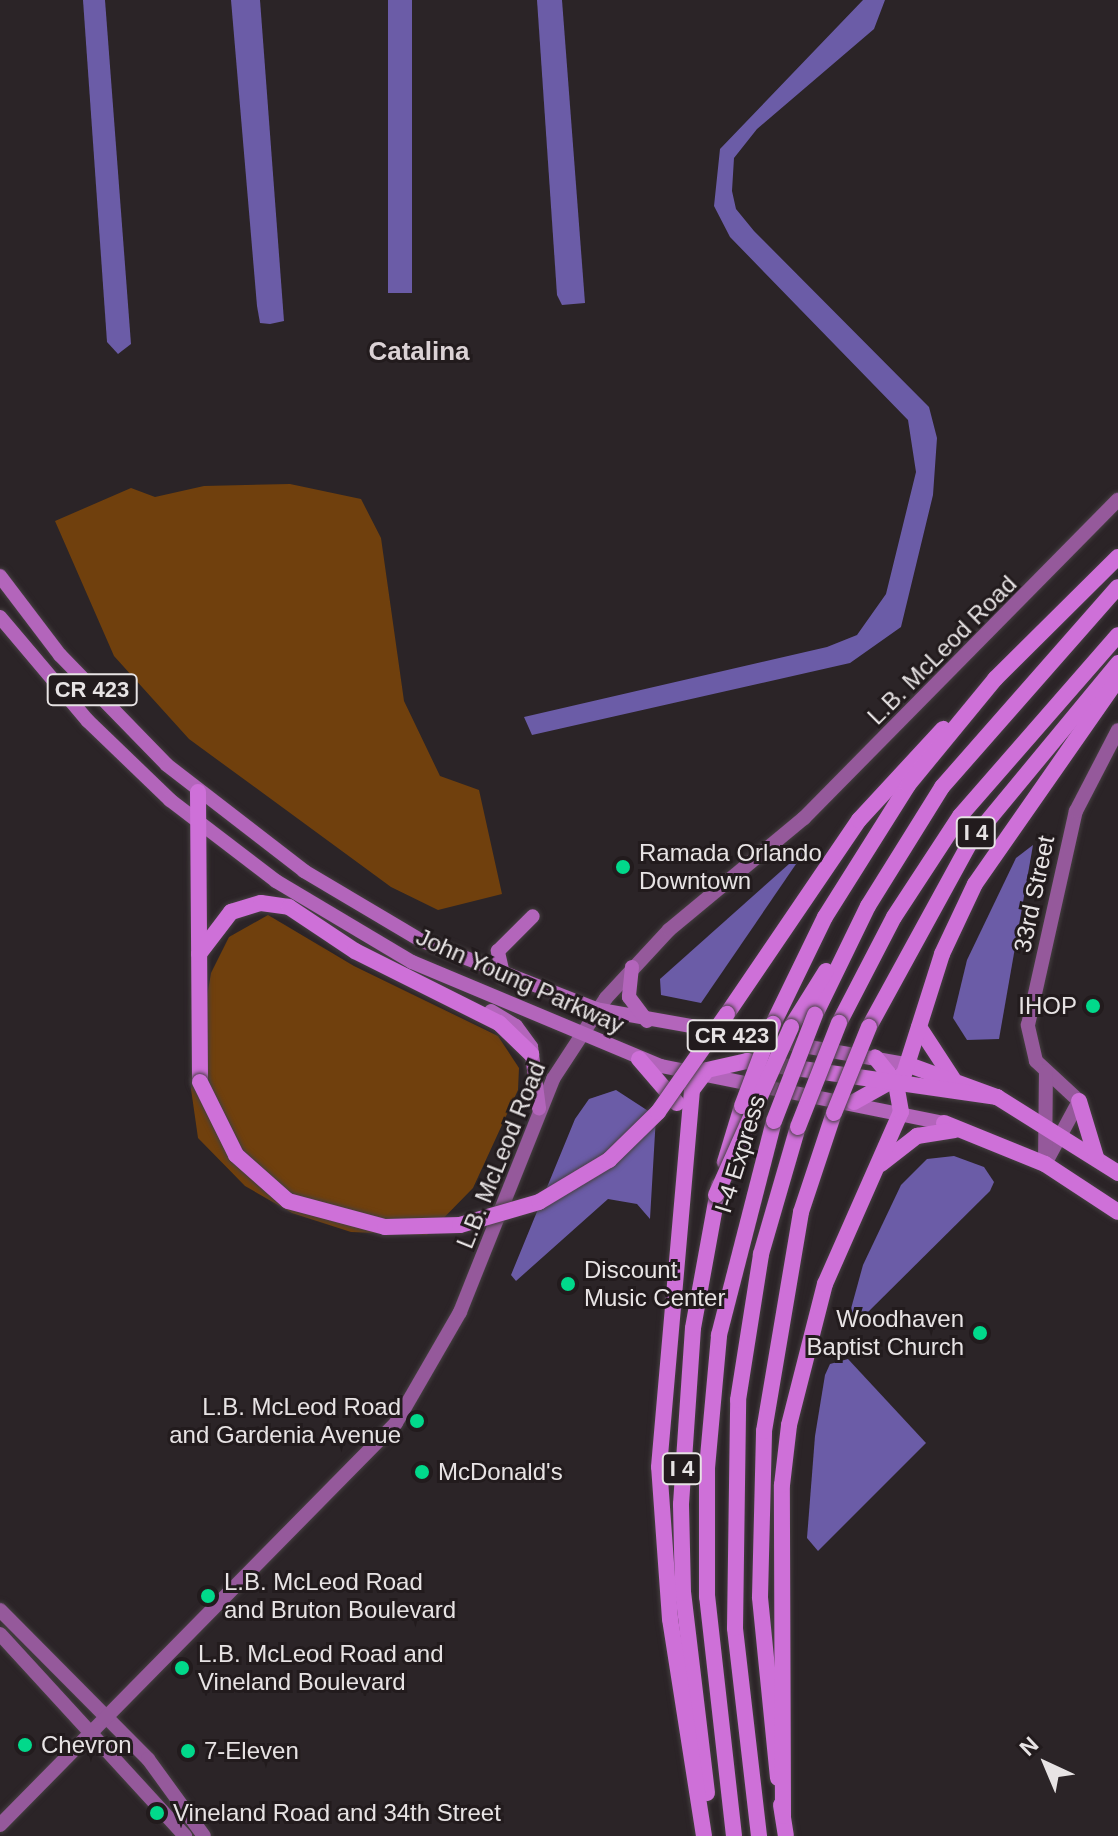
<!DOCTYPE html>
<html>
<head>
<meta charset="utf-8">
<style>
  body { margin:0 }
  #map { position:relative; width:1118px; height:1836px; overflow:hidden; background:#2b2427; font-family:Helvetica,sans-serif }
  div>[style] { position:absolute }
  .green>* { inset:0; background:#70400d }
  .water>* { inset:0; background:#6b5ca7; transform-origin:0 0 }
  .roads { filter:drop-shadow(0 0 2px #453f41) drop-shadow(0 0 2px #453f41) }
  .secondary>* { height:14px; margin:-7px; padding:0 7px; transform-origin:7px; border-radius:7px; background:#95599b }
  .primary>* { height:14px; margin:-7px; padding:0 7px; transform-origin:7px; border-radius:7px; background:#b365bb }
  .highway>* { height:16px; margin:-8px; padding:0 8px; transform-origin:8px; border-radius:8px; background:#ce70d8 }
  .bridges { filter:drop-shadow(0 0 2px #453f41) drop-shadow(0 0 2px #453f41) }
  .highway-bridge>* { height:16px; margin:-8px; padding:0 8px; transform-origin:8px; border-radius:8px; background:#ce70d8 }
  .dots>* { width:22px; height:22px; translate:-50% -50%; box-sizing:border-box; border:4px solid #221b1d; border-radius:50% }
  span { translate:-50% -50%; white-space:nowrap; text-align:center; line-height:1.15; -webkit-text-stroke:6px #221b1d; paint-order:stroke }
  .shield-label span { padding:2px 6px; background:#221b1d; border:2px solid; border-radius:6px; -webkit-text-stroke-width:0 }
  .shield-label { font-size:22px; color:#e7e3e4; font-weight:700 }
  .street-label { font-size:24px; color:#e7e3e4 }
  .poi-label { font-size:24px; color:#e7e3e4 }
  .left { translate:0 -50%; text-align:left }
  .right { translate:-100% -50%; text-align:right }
  .neighbourhood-label { font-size:26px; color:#dbd2d5; font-weight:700 }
  .north { position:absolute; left:1006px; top:1724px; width:80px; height:80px; -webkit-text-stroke:6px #221b1d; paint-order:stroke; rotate:316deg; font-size:22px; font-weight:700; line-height:32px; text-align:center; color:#e7e3e4 }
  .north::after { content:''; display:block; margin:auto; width:28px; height:36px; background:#e7e3e4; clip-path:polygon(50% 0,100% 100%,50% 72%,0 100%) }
</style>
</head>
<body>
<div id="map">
  <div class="green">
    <i style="clip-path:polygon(290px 484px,361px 499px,381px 538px,404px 701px,440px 776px,479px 790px,502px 894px,438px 910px,391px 887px,189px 739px,114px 656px,55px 521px,131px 488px,155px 497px,204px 486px)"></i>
    <i style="clip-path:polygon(268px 915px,354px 966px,498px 1036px,519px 1068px,518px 1090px,473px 1188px,427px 1235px,351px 1232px,292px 1213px,245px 1186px,198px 1138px,191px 1089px,211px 973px,229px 937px)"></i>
  </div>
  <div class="water">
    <i style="clip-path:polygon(83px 0,105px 0,131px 344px,118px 354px,107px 342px)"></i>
    <i style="clip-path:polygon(231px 0,260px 0,284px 321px,270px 324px,260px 323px,257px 306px)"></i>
    <i style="left:388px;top:0;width:24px;height:293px"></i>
    <i style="clip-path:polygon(537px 0,562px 0,585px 303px,562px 305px,557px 295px)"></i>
    <i style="clip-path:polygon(863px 0,885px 0,874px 29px,757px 129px,734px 158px,732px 191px,736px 209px,754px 231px,929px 407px,937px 438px,933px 495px,901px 627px,850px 663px,532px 735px,524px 717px,827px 647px,857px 635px,886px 594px,916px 472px,908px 420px,730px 237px,714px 206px,720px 149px)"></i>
    <i style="clip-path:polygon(1033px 845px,999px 1039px,967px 1040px,953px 1018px,967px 960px,1016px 858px)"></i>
    <i style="clip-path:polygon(807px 848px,701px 1003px,661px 995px,660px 979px)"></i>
    <i style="clip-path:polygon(616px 1090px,656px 1116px,650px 1219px,637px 1204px,608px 1199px,516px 1281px,511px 1275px,575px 1119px,589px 1099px)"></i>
    <i style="clip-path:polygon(954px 1156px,984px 1167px,994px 1182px,990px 1191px,863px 1317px,849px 1316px,863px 1265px,901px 1185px,927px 1159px)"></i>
    <i style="clip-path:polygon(848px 1359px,926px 1443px,818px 1551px,807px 1538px,815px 1436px,825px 1375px,830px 1364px)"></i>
  </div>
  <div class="roads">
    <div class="secondary">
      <i style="left:1045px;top:1164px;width:72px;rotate:-61.6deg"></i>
      <i style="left:1079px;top:1101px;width:59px;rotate:-137.1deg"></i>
      <i style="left:1036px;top:1061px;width:37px;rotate:-103deg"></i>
      <i style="left:1028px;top:1025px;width:219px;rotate:-77.4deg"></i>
      <i style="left:1076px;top:811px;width:91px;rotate:-62.6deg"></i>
      <i style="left:1045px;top:1164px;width:93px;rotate:-89.4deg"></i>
      <i style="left:0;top:1610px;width:210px;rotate:45.2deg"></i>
      <i style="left:148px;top:1759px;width:95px;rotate:54deg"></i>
      <i style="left:0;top:1634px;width:274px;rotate:47.5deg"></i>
      <i style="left:0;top:1825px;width:564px;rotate:-45.43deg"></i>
      <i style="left:396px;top:1423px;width:128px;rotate:-60deg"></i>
      <i style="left:460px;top:1312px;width:251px;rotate:-68.2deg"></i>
      <i style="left:553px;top:1079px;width:97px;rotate:-56.8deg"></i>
      <i style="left:606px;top:998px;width:93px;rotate:-47.2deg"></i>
      <i style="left:669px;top:930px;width:175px;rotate:-39.7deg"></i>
      <i style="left:804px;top:818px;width:447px;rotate:-45.4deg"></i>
    </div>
    <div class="primary">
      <i style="left:0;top:576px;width:99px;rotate:52.8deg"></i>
      <i style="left:60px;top:655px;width:153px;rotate:45.8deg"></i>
      <i style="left:167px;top:765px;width:173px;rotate:37.7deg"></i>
      <i style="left:304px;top:871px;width:135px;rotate:30.7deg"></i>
      <i style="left:420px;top:940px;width:189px;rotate:21.4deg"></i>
      <i style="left:596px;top:1009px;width:318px;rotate:10.1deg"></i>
      <i style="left:0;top:617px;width:136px;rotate:49.8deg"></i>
      <i style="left:88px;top:721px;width:114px;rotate:43.9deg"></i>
      <i style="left:170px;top:800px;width:133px;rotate:37.4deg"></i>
      <i style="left:276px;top:881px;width:158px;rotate:30.8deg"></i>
      <i style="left:412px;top:962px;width:270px;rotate:22.7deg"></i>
      <i style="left:661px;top:1066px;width:289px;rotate:11.4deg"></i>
      <i style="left:632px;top:967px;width:30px;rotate:96deg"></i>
      <i style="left:629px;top:997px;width:30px;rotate:53deg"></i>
      <i style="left:504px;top:978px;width:28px;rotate:-103deg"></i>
      <i style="left:498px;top:951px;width:49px;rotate:-45deg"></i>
      <i style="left:491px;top:1011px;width:29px;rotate:31deg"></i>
      <i style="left:516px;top:1026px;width:26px;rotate:54deg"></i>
      <i style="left:531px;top:1047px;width:62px;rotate:82.5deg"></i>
    </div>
    <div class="highway">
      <i style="left:198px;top:792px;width:290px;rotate:89.6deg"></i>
      <i style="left:199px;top:954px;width:53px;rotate:-52.7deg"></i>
      <i style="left:231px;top:912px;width:31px;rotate:-17deg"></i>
      <i style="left:261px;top:903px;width:28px;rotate:8deg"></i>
      <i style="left:289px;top:907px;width:79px;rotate:33.7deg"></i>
      <i style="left:355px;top:951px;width:161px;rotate:26.6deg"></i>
      <i style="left:499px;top:1023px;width:45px;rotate:44.1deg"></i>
      <i style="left:727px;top:1014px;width:235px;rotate:-55.8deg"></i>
      <i style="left:859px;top:820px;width:124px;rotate:-47.3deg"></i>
      <i style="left:815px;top:1015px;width:121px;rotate:-64.1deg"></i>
      <i style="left:868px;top:906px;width:140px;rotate:-58.1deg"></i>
      <i style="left:942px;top:787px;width:266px;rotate:-48.7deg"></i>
      <i style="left:839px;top:1023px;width:119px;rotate:-62.6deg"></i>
      <i style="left:894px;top:917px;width:121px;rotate:-56.8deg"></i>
      <i style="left:960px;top:816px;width:240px;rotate:-48.9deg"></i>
      <i style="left:773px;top:1024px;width:119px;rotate:-64.1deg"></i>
      <i style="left:825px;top:917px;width:156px;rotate:-57.8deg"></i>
      <i style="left:908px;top:785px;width:137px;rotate:-50.6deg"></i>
      <i style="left:995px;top:679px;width:173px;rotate:-44.8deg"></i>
      <i style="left:791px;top:1027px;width:66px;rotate:-58deg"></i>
      <i style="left:869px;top:1027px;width:212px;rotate:-61.3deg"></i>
      <i style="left:971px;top:841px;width:231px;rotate:-50.4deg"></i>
      <i style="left:919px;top:1027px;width:62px;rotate:56.8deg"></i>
      <i style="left:639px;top:1059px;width:58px;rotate:49.2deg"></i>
      <i style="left:909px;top:1065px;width:94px;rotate:20deg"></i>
      <i style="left:997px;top:1097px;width:143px;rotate:32.1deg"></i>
      <i style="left:1079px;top:1101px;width:59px;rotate:73.1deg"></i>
      <i style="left:854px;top:1102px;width:57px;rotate:-29.2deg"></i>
      <i style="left:904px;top:1074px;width:126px;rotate:-72.4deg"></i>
      <i style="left:942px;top:954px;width:77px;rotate:-64.8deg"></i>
      <i style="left:975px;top:884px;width:250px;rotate:-55.1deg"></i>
      <i style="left:944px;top:1123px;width:109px;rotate:22.1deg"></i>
      <i style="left:1045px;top:1164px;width:87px;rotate:33.3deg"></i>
      <i style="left:725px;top:1162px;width:59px;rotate:-73.1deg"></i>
      <i style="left:881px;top:1164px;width:46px;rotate:-37.9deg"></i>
      <i style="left:917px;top:1136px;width:38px;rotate:-9deg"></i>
      <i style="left:778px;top:1778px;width:182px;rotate:-95.7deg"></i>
      <i style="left:760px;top:1597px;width:166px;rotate:-88.6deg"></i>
      <i style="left:764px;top:1431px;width:222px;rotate:-80.4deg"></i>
      <i style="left:801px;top:1212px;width:104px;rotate:-71.6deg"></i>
      <i style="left:707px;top:1793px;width:201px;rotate:-96.8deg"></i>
      <i style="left:683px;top:1593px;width:89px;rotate:-91.3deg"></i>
      <i style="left:681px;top:1504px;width:176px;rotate:-86.1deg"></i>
      <i style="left:693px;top:1328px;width:145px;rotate:-79.7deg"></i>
      <i style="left:781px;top:1805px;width:31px;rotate:81deg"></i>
      <i style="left:783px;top:1816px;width:331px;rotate:-90.2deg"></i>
      <i style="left:782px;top:1485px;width:60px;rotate:-83.3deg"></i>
      <i style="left:789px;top:1425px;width:146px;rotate:-75.7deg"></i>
      <i style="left:825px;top:1284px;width:188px;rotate:-66.2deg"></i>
      <i style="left:901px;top:1112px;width:29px;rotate:-100deg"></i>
      <i style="left:896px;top:1083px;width:33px;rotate:-129deg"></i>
      <i style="left:704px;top:1836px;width:220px;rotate:-98.9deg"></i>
      <i style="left:670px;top:1619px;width:152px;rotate:-94.1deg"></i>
      <i style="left:659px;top:1467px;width:378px;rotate:-85deg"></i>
      <i style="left:692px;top:1090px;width:25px;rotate:-53deg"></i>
      <i style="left:707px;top:1070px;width:41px;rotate:-12.7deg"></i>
      <i style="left:747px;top:1061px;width:253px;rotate:8.2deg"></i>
      <i style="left:734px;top:1836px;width:241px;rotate:-96.4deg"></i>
      <i style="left:707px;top:1597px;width:129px;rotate:-90deg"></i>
      <i style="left:707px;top:1468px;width:134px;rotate:-84.8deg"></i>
      <i style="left:719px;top:1335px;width:221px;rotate:-75.6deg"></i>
      <i style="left:759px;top:1836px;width:209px;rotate:-96.6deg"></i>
      <i style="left:735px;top:1628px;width:228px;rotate:-89.2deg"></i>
      <i style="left:738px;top:1400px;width:148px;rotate:-81deg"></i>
      <i style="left:761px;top:1254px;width:132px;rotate:-73.8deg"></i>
    </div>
  </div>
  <div class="bridges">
    <div class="highway-bridge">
      <i style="left:200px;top:1082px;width:81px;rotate:63.7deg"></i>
      <i style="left:236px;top:1155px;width:69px;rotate:41.5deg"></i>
      <i style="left:288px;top:1201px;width:100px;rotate:15deg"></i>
      <i style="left:385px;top:1227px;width:75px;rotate:-1.5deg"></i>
      <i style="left:460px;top:1225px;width:82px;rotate:-16.2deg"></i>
      <i style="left:539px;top:1202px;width:82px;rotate:-31deg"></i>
      <i style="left:609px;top:1160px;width:69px;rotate:-44.4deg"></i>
      <i style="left:658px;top:1112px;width:120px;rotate:-54.9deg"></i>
      <i style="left:742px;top:1106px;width:88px;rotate:-69.3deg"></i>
      <i style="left:834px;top:1113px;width:93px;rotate:-67.9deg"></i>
      <i style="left:774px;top:1121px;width:114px;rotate:-68.9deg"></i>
      <i style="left:798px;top:1127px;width:112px;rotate:-68.5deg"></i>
      <i style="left:716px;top:1195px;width:184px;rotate:-65.9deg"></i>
    </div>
  </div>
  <div class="dots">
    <i style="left:623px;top:867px;background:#01d98b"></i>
    <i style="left:1093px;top:1006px;background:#01d98b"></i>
    <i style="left:568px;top:1284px;background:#01d98b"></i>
    <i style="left:980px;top:1333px;background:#01d98b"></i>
    <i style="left:417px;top:1421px;background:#01d98b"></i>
    <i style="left:422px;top:1472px;background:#01d98b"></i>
    <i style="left:208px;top:1596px;background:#01d98b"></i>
    <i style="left:182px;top:1668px;background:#01d98b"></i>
    <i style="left:25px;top:1745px;background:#01d98b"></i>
    <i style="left:188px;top:1751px;background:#01d98b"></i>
    <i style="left:157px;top:1813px;background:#01d98b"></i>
  </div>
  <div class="shield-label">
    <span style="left:92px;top:690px">CR 423</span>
    <span style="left:976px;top:833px">I 4</span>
    <span style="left:732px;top:1036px">CR 423</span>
    <span style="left:682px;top:1469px">I 4</span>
  </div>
  <div class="street-label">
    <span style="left:942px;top:650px;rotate:-45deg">L.B. McLeod Road</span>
    <span style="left:1034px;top:894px;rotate:-78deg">33rd Street</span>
    <span style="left:520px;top:981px;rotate:24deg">John Young Parkway</span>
    <span style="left:740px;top:1154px;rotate:-73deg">I-4 Express</span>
    <span style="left:501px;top:1155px;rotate:-68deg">L.B. McLeod Road</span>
  </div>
  <div class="poi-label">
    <span class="left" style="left:639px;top:867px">Ramada Orlando<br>Downtown</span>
    <span class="right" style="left:1077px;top:1006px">IHOP</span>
    <span class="left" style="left:584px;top:1284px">Discount<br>Music Center</span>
    <span class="right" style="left:964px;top:1333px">Woodhaven<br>Baptist Church</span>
    <span class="right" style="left:401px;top:1421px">L.B. McLeod Road<br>and Gardenia Avenue</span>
    <span class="left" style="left:438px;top:1472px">McDonald's</span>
    <span class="left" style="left:224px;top:1596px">L.B. McLeod Road<br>and Bruton Boulevard</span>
    <span class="left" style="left:198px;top:1668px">L.B. McLeod Road and<br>Vineland Boulevard</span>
    <span class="left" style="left:41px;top:1745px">Chevron</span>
    <span class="left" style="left:204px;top:1751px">7-Eleven</span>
    <span class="left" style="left:173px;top:1813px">Vineland Road and 34th Street</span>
  </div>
  <div class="neighbourhood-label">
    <span style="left:419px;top:352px">Catalina</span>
  </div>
  <div class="north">N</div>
</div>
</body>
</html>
